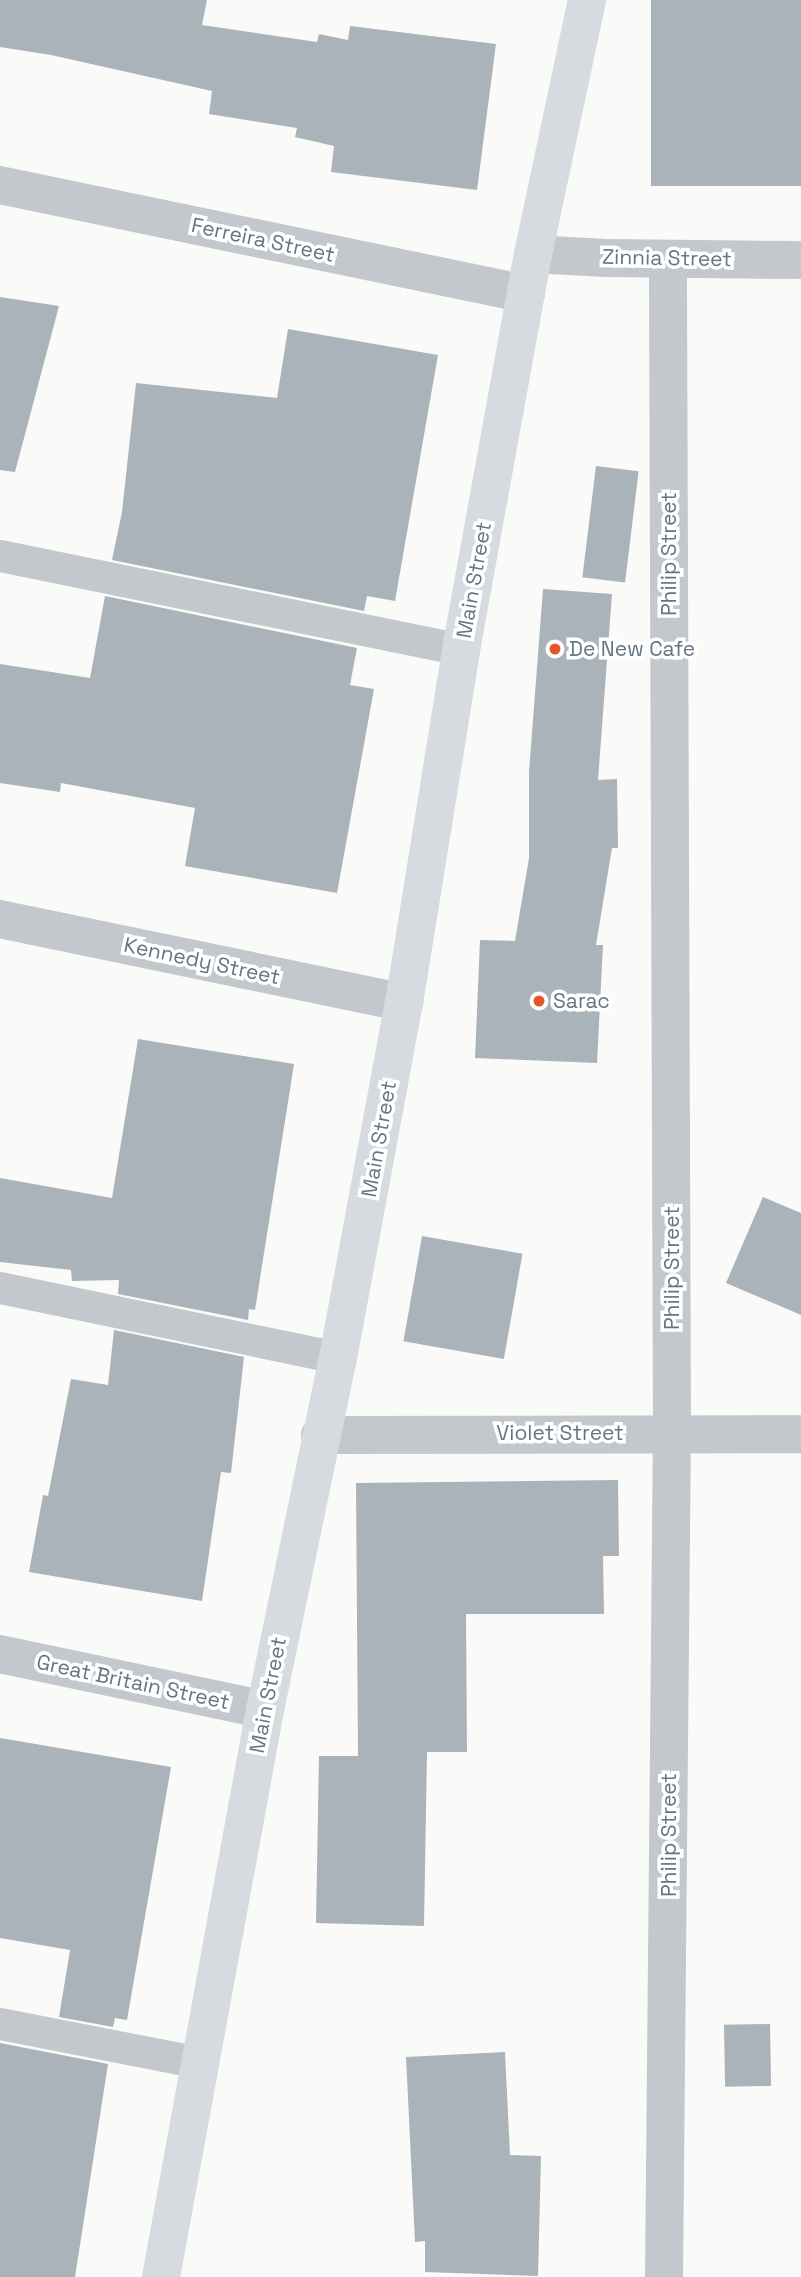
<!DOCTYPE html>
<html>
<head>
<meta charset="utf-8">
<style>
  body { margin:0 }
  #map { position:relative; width:801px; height:2277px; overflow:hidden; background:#fafaf8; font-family:"Space Grotesk",sans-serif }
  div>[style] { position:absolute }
  .building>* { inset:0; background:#aab3b9; transform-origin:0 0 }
  .lane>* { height:32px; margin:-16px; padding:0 16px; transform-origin:16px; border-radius:16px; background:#c3c8cc }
  .street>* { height:38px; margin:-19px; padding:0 19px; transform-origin:19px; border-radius:19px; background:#c3c8cc }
  .secondary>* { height:38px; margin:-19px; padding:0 19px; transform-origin:19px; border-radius:19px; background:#d6dbdf }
  .dots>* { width:19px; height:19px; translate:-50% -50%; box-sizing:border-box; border:4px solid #fff; border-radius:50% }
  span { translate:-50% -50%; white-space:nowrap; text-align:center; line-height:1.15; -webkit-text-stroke:7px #fff; paint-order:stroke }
  .street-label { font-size:21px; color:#657683 }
  .poi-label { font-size:21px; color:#657683 }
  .left { translate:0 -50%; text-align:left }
</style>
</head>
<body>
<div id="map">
  <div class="building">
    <i style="clip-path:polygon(0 0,207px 0,202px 25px,317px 42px,319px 34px,348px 40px,350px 26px,496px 44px,477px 190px,331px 172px,334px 146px,295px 137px,297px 128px,209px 114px,212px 91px,51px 55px,0 47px)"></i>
    <i style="left:651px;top:0;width:150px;height:186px"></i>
    <i style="clip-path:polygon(0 297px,59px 306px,15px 472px,0 470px)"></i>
    <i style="clip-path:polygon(288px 329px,438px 355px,395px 601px,367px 596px,364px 611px,112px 560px,122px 512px,136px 383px,277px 398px)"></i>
    <i style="left:596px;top:466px;width:43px;height:112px;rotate:7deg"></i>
    <i style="clip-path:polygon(543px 589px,612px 594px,598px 780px,617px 779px,618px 848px,612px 848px,596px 945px,603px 945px,597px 1063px,475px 1058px,480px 940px,515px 941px,529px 858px,529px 772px)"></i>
    <i style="clip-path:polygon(105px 596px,357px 648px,350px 685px,374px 689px,337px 893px,185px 866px,195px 808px,61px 783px,60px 792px,0 783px,0 664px,90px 678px)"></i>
    <i style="clip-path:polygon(138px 1039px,294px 1064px,255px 1310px,249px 1309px,248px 1320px,118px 1294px,119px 1280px,72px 1281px,71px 1270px,0 1262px,0 1178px,112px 1198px)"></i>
    <i style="clip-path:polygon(763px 1197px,801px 1213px,801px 1315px,726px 1283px)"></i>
    <i style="left:422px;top:1236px;width:102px;height:107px;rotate:10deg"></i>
    <i style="clip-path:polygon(114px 1330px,244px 1357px,231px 1473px,221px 1472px,202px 1601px,29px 1572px,43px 1495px,48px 1496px,71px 1379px,108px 1385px)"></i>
    <i style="clip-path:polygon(618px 1480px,619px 1556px,603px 1556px,604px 1614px,466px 1614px,467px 1752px,427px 1752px,424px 1926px,316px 1923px,319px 1756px,358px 1756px,356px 1483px)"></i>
    <i style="clip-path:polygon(0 1738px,171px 1767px,127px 2020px,115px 2018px,113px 2027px,59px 2017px,70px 1950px,0 1938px)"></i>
    <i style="left:770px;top:2024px;width:62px;height:46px;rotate:89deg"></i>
    <i style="clip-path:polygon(0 2043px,108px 2064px,75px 2277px,0 2277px)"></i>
    <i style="clip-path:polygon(505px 2052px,510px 2155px,541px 2156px,538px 2276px,425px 2272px,425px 2241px,415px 2242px,406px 2057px)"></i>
  </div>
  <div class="lane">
    <i style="left:0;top:556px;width:470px;rotate:11.5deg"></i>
    <i style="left:0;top:1288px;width:345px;rotate:11.7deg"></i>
    <i style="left:0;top:2024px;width:204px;rotate:11deg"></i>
  </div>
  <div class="street">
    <i style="left:0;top:185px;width:537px;rotate:11.71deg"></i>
    <i style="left:533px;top:254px;width:73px;rotate:3.1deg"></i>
    <i style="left:606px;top:258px;width:195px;rotate:0.6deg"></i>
    <i style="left:0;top:919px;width:413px;rotate:11.7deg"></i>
    <i style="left:320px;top:1435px;width:481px;rotate:-0.1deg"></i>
    <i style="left:0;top:1654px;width:271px;rotate:11.9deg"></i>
    <i style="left:664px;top:2277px;width:845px;rotate:-89.46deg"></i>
    <i style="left:672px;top:1432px;width:1173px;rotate:-90.2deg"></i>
  </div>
  <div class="secondary">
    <i style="left:161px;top:2277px;width:576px;rotate:-79.61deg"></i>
    <i style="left:265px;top:1710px;width:359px;rotate:-78.3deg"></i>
    <i style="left:338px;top:1358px;width:361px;rotate:-79.5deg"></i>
    <i style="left:404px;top:1003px;width:358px;rotate:-80.8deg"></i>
    <i style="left:461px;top:650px;width:402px;rotate:-79.7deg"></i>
    <i style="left:533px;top:254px;width:260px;rotate:-78deg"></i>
  </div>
  <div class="dots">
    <i style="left:555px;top:649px;background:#e4572e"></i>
    <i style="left:539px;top:1001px;background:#e4572e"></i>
  </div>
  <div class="street-label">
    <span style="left:263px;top:240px;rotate:12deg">Ferreira Street</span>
    <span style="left:667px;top:258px;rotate:1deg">Zinnia Street</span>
    <span style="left:669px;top:554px;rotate:-90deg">Philip Street</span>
    <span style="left:474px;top:580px;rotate:-80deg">Main Street</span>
    <span style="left:202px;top:961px;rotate:12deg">Kennedy Street</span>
    <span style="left:379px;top:1139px;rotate:-80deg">Main Street</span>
    <span style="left:672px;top:1268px;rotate:-90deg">Philip Street</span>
    <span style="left:560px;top:1433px">Violet Street</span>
    <span style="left:133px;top:1682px;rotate:12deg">Great Britain Street</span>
    <span style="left:268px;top:1695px;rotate:-79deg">Main Street</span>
    <span style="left:669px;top:1835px;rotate:-90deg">Philip Street</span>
  </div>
  <div class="poi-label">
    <span class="left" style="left:569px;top:649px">De New Cafe</span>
    <span class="left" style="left:553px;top:1001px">Sarac</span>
  </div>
</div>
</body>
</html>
